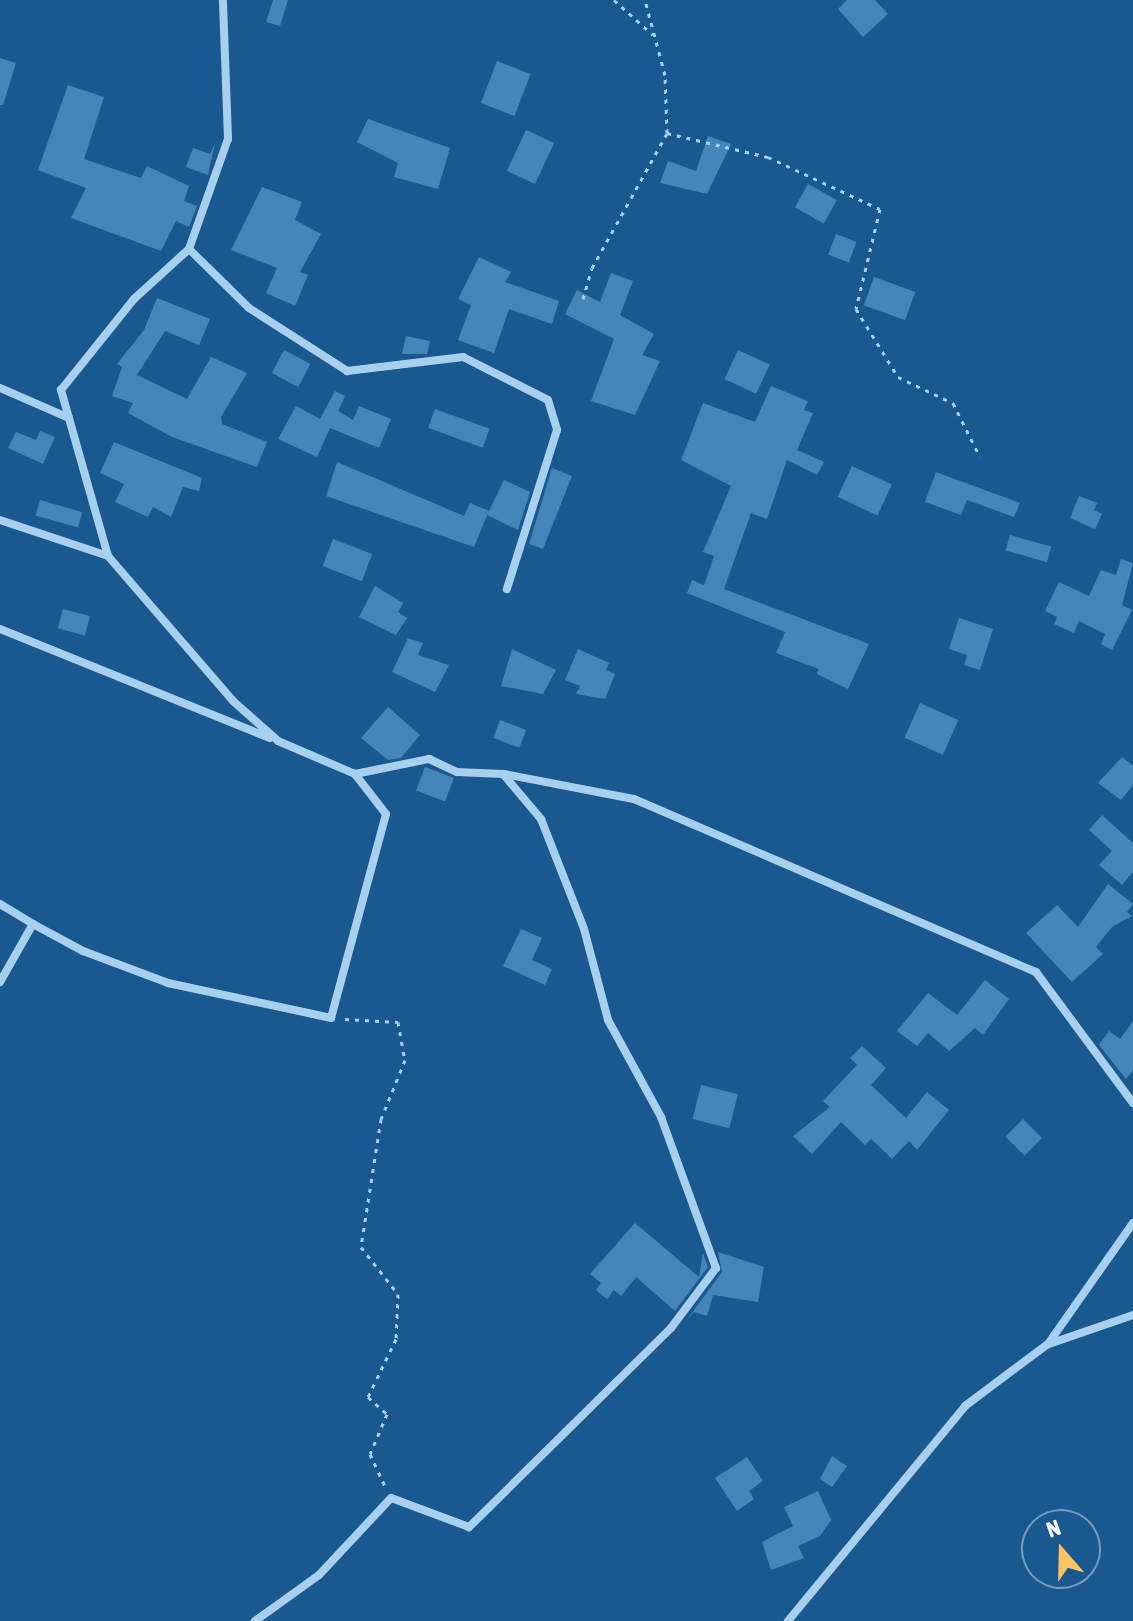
<!DOCTYPE html>
<html>
<head>
<meta charset="utf-8">
<style>
  body { margin:0 }
  #map { position:relative; width:1133px; height:1621px; overflow:hidden; background:#1a598f; font-family:"Asap Condensed",sans-serif }
  div>[style] { position:absolute }
  .building>* { inset:0; background:#4685b8; transform-origin:0 0 }
  .path>* { height:3px; margin-top:-1.5px; transform-origin:0; background:repeating-linear-gradient(90deg,#a7cfee 0 4px,transparent 0 10px) }
  .minor>* { height:8px; margin:-4px; padding:0 4px; transform-origin:4px; border-radius:4px; background:#a7cfee }
  span { translate:-50% -50%; white-space:nowrap; text-align:center; line-height:1.15; -webkit-text-stroke:8px #1a598f; paint-order:stroke }
  .north { position:absolute; left:1021px; top:1509px; width:80px; height:80px; box-sizing:border-box; background:#1a598f; border:2px solid #769bbc; border-radius:50%; rotate:340deg; font-size:22px; font-weight:700; line-height:32px; text-align:center; color:#fff }
  .north::after { content:''; display:block; margin:auto; width:28px; height:36px; background:#ffc365; clip-path:polygon(50% 0,100% 100%,50% 72%,0 100%) }
</style>
</head>
<body>
<div id="map">
  <div class="building">
    <i style="clip-path:polygon(273px 0,288px 0,280px 26px,266px 22px)"></i>
    <i style="clip-path:polygon(847px 0,875px 0,888px 14px,863px 37px,838px 9px)"></i>
    <i style="clip-path:polygon(0 58px,16px 63px,3px 105px,0 105px)"></i>
    <i style="left:497px;top:61px;width:36px;height:45px;rotate:21deg"></i>
    <i style="clip-path:polygon(68px 85px,104px 97px,84px 159px,141px 178px,147px 166px,189px 186px,184px 201px,197px 206px,189px 227px,176px 221px,161px 251px,71px 218px,86px 188px,38px 170px)"></i>
    <i style="clip-path:polygon(368px 119px,450px 148px,438px 189px,394px 177px,398px 163px,357px 142px)"></i>
    <i style="left:526px;top:130px;width:31px;height:45px;rotate:25deg"></i>
    <i style="clip-path:polygon(708px 136px,731px 144px,707px 194px,660px 183px,668px 161px,696px 171px)"></i>
    <i style="clip-path:polygon(215px 143px,208px 175px,186px 167px,193px 148px,210px 154px)"></i>
    <i style="left:808px;top:184px;width:33px;height:27px;rotate:29deg"></i>
    <i style="clip-path:polygon(262px 187px,302px 202px,295px 220px,321px 234px,300px 272px,308px 275px,295px 306px,266px 293px,277px 268px,231px 250px)"></i>
    <i style="left:836px;top:234px;width:22px;height:22px;rotate:21deg"></i>
    <i style="clip-path:polygon(479px 257px,511px 272px,505px 282px,559px 301px,552px 324px,509px 309px,494px 353px,458px 340px,471px 305px,458px 299px)"></i>
    <i style="clip-path:polygon(611px 273px,633px 281px,620px 315px,654px 334px,642px 355px,660px 361px,635px 415px,591px 401px,614px 339px,565px 314px,577px 290px,600px 302px)"></i>
    <i style="left:874px;top:277px;width:44px;height:30px;rotate:20deg"></i>
    <i style="clip-path:polygon(157px 298px,210px 319px,199px 345px,165px 331px,137px 375px,187px 399px,211px 357px,247px 373px,221px 417px,222px 424px,267px 442px,257px 467px,172px 437px,128px 413px,133px 403px,112px 396px,122px 367px,117px 364px,144px 330px)"></i>
    <i style="clip-path:polygon(406px 336px,430px 341px,427px 354px,402px 354px)"></i>
    <i style="left:284px;top:350px;width:30px;height:26px;rotate:28deg"></i>
    <i style="left:738px;top:350px;width:35px;height:32px;rotate:25deg"></i>
    <i style="clip-path:polygon(771px 386px,808px 401px,804px 410px,813px 413px,797px 450px,824px 462px,817px 475px,787px 460px,767px 519px,751px 513px,724px 589px,869px 644px,848px 689px,817px 674px,819px 669px,776px 653px,785px 632px,687px 593px,692px 580px,704px 585px,714px 556px,703px 552px,731px 486px,681px 460px,703px 403px,755px 422px)"></i>
    <i style="clip-path:polygon(335px 391px,345px 396px,338px 411px,353px 420px,359px 406px,391px 419px,379px 448px,330px 428px,317px 457px,278px 439px,296px 406px,320px 419px)"></i>
    <i style="left:435px;top:409px;width:58px;height:20px;rotate:20deg"></i>
    <i style="clip-path:polygon(40px 431px,55px 437px,43px 464px,8px 448px,16px 432px,36px 440px)"></i>
    <i style="clip-path:polygon(114px 442px,202px 478px,199px 491px,183px 487px,171px 517px,153px 507px,148px 517px,115px 502px,124px 484px,100px 473px)"></i>
    <i style="clip-path:polygon(337px 462px,464px 516px,470px 503px,489px 511px,474px 547px,326px 496px)"></i>
    <i style="left:852px;top:466px;width:44px;height:34px;rotate:25deg"></i>
    <i style="clip-path:polygon(552px 468px,572px 476px,543px 549px,529px 544px)"></i>
    <i style="clip-path:polygon(936px 472px,1020px 503px,1014px 517px,967px 500px,961px 515px,925px 502px)"></i>
    <i style="clip-path:polygon(504px 480px,530px 492px,518px 530px,487px 515px)"></i>
    <i style="clip-path:polygon(1079px 496px,1097px 503px,1094px 510px,1102px 514px,1095px 529px,1070px 518px)"></i>
    <i style="left:40px;top:500px;width:44px;height:16px;rotate:16deg"></i>
    <i style="left:1010px;top:535px;width:43px;height:16px;rotate:16deg"></i>
    <i style="left:333px;top:539px;width:42px;height:29px;rotate:21deg"></i>
    <i style="clip-path:polygon(1121px 559px,1133px 563px,1122px 605px,1132px 610px,1112px 650px,1101px 644px,1105px 634px,1079px 621px,1074px 633px,1054px 624px,1057px 617px,1045px 611px,1059px 582px,1089px 596px,1101px 570px,1116px 575px)"></i>
    <i style="clip-path:polygon(375px 586px,403px 603px,398px 612px,407px 618px,396px 635px,359px 617px)"></i>
    <i style="left:63px;top:609px;width:28px;height:20px;rotate:15deg"></i>
    <i style="clip-path:polygon(959px 618px,993px 629px,980px 670px,964px 665px,967px 655px,949px 649px)"></i>
    <i style="clip-path:polygon(408px 638px,423px 643px,418px 655px,449px 665px,435px 692px,392px 672px)"></i>
    <i style="clip-path:polygon(512px 649px,556px 670px,543px 694px,501px 686px)"></i>
    <i style="clip-path:polygon(578px 649px,609px 663px,606px 670px,615px 674px,605px 699px,576px 694px,580px 686px,565px 680px)"></i>
    <i style="left:920px;top:703px;width:42px;height:38px;rotate:24deg"></i>
    <i style="clip-path:polygon(388px 707px,420px 735px,401px 758px,388px 760px,361px 738px)"></i>
    <i style="left:500px;top:720px;width:28px;height:19px;rotate:21deg"></i>
    <i style="clip-path:polygon(1122px 757px,1133px 766px,1133px 785px,1121px 800px,1098px 783px)"></i>
    <i style="left:425px;top:767px;width:31px;height:25px;rotate:21deg"></i>
    <i style="clip-path:polygon(1102px 815px,1133px 843px,1133px 872px,1122px 885px,1099px 865px,1112px 851px,1089px 830px)"></i>
    <i style="clip-path:polygon(1108px 884px,1133px 904px,1127px 912px,1132px 916px,1112px 927px,1096px 947px,1103px 954px,1072px 982px,1026px 933px,1057px 905px,1078px 927px)"></i>
    <i style="clip-path:polygon(521px 929px,542px 938px,532px 960px,552px 969px,545px 985px,503px 966px)"></i>
    <i style="clip-path:polygon(985px 980px,1009px 999px,983px 1035px,975px 1028px,949px 1051px,928px 1033px,917px 1046px,897px 1031px,928px 993px,957px 1015px)"></i>
    <i style="clip-path:polygon(1133px 1021px,1133px 1070px,1126px 1079px,1099px 1045px,1109px 1031px,1120px 1039px)"></i>
    <i style="clip-path:polygon(862px 1046px,886px 1068px,871px 1085px,906px 1118px,927px 1092px,949px 1110px,917px 1150px,909px 1141px,892px 1159px,871px 1139px,865px 1145px,841px 1122px,812px 1154px,793px 1136px,830px 1107px,823px 1101px,857px 1065px,850px 1058px)"></i>
    <i style="left:701px;top:1085px;width:38px;height:35px;rotate:14deg"></i>
    <i style="left:1023px;top:1119px;width:27px;height:25px;rotate:45deg"></i>
    <i style="clip-path:polygon(635px 1223px,699px 1277px,703px 1253px,708px 1267px,675px 1311px,636px 1277px,621px 1296px,614px 1290px,607px 1299px,596px 1290px,601px 1283px,590px 1274px)"></i>
    <i style="clip-path:polygon(718px 1252px,764px 1267px,758px 1302px,713px 1295px,707px 1316px,694px 1312px,686px 1321px,722px 1272px)"></i>
    <i style="clip-path:polygon(832px 1456px,847px 1466px,832px 1487px,820px 1479px)"></i>
    <i style="clip-path:polygon(747px 1457px,763px 1481px,749px 1491px,754px 1499px,737px 1511px,715px 1478px)"></i>
    <i style="clip-path:polygon(818px 1491px,831px 1520px,820px 1536px,798px 1546px,804px 1558px,771px 1570px,762px 1542px,793px 1526px,784px 1507px)"></i>
  </div>
  <div class="path">
    <i style="left:614px;top:0;width:52px;rotate:41.9deg"></i>
    <i style="left:667px;top:133px;width:104px;rotate:13.4deg"></i>
    <i style="left:768px;top:157px;width:123px;rotate:24.9deg"></i>
    <i style="left:880px;top:209px;width:103px;rotate:103.5deg"></i>
    <i style="left:856px;top:309px;width:80px;rotate:58.3deg"></i>
    <i style="left:898px;top:377px;width:61px;rotate:25.3deg"></i>
    <i style="left:953px;top:403px;width:60px;rotate:63.4deg"></i>
    <i style="left:583px;top:299px;width:32px;rotate:-74deg"></i>
    <i style="left:592px;top:268px;width:154px;rotate:-60.9deg"></i>
    <i style="left:667px;top:133px;width:58px;rotate:-92deg"></i>
    <i style="left:665px;top:75px;width:78px;rotate:-104.9deg"></i>
    <i style="left:345px;top:1019px;width:53px;rotate:3.2deg"></i>
    <i style="left:398px;top:1022px;width:39px;rotate:80deg"></i>
    <i style="left:405px;top:1060px;width:64px;rotate:112.1deg"></i>
    <i style="left:381px;top:1119px;width:130px;rotate:98.9deg"></i>
    <i style="left:361px;top:1247px;width:60px;rotate:51.8deg"></i>
    <i style="left:398px;top:1294px;width:45px;rotate:92.5deg"></i>
    <i style="left:396px;top:1339px;width:64px;rotate:115.8deg"></i>
    <i style="left:368px;top:1397px;width:25px;rotate:42deg"></i>
    <i style="left:387px;top:1414px;width:43px;rotate:113deg"></i>
    <i style="left:370px;top:1454px;width:38px;rotate:65deg"></i>
  </div>
  <div class="minor">
    <i style="left:189px;top:249px;width:84px;rotate:44.5deg"></i>
    <i style="left:249px;top:308px;width:117px;rotate:32.7deg"></i>
    <i style="left:347px;top:371px;width:117px;rotate:-6.9deg"></i>
    <i style="left:463px;top:357px;width:95px;rotate:26.8deg"></i>
    <i style="left:548px;top:400px;width:31px;rotate:73deg"></i>
    <i style="left:557px;top:430px;width:167px;rotate:107.5deg"></i>
    <i style="left:0;top:388px;width:75px;rotate:23.5deg"></i>
    <i style="left:0;top:520px;width:114px;rotate:18.4deg"></i>
    <i style="left:108px;top:556px;width:191px;rotate:49.2deg"></i>
    <i style="left:233px;top:701px;width:60px;rotate:41.6deg"></i>
    <i style="left:278px;top:741px;width:84px;rotate:23.2deg"></i>
    <i style="left:355px;top:774px;width:76px;rotate:-11.5deg"></i>
    <i style="left:429px;top:759px;width:31px;rotate:25deg"></i>
    <i style="left:457px;top:772px;width:46px;rotate:2.5deg"></i>
    <i style="left:503px;top:774px;width:59px;rotate:49.8deg"></i>
    <i style="left:541px;top:819px;width:118px;rotate:68.6deg"></i>
    <i style="left:584px;top:929px;width:94px;rotate:75.2deg"></i>
    <i style="left:608px;top:1020px;width:111px;rotate:61.3deg"></i>
    <i style="left:661px;top:1117px;width:161px;rotate:70deg"></i>
    <i style="left:716px;top:1268px;width:75px;rotate:126.9deg"></i>
    <i style="left:671px;top:1328px;width:284px;rotate:135.4deg"></i>
    <i style="left:469px;top:1527px;width:83px;rotate:-159.6deg"></i>
    <i style="left:391px;top:1498px;width:105px;rotate:133.1deg"></i>
    <i style="left:319px;top:1575px;width:79px;rotate:144.3deg"></i>
    <i style="left:108px;top:556px;width:173px;rotate:-105.8deg"></i>
    <i style="left:61px;top:390px;width:117px;rotate:-51.3deg"></i>
    <i style="left:134px;top:299px;width:74px;rotate:-42.3deg"></i>
    <i style="left:189px;top:249px;width:117px;rotate:-70.5deg"></i>
    <i style="left:228px;top:139px;width:139px;rotate:-92.1deg"></i>
    <i style="left:0;top:629px;width:291px;rotate:22deg"></i>
    <i style="left:504px;top:774px;width:132px;rotate:10.9deg"></i>
    <i style="left:634px;top:799px;width:438px;rotate:23.3deg"></i>
    <i style="left:1036px;top:972px;width:163px;rotate:53.5deg"></i>
    <i style="left:0;top:904px;width:39px;rotate:31deg"></i>
    <i style="left:0;top:982px;width:67px;rotate:-60.4deg"></i>
    <i style="left:33px;top:924px;width:57px;rotate:28.4deg"></i>
    <i style="left:83px;top:951px;width:91px;rotate:20.6deg"></i>
    <i style="left:168px;top:983px;width:167px;rotate:12.1deg"></i>
    <i style="left:331px;top:1018px;width:211px;rotate:-74.9deg"></i>
    <i style="left:386px;top:814px;width:51px;rotate:-127.8deg"></i>
    <i style="left:1049px;top:1344px;width:89px;rotate:-19deg"></i>
    <i style="left:788px;top:1621px;width:278px;rotate:-50.5deg"></i>
    <i style="left:965px;top:1406px;width:104px;rotate:-36.8deg"></i>
    <i style="left:1048px;top:1344px;width:148px;rotate:-54.9deg"></i>
  </div>
  <div class="north">N</div>
</div>
</body>
</html>
